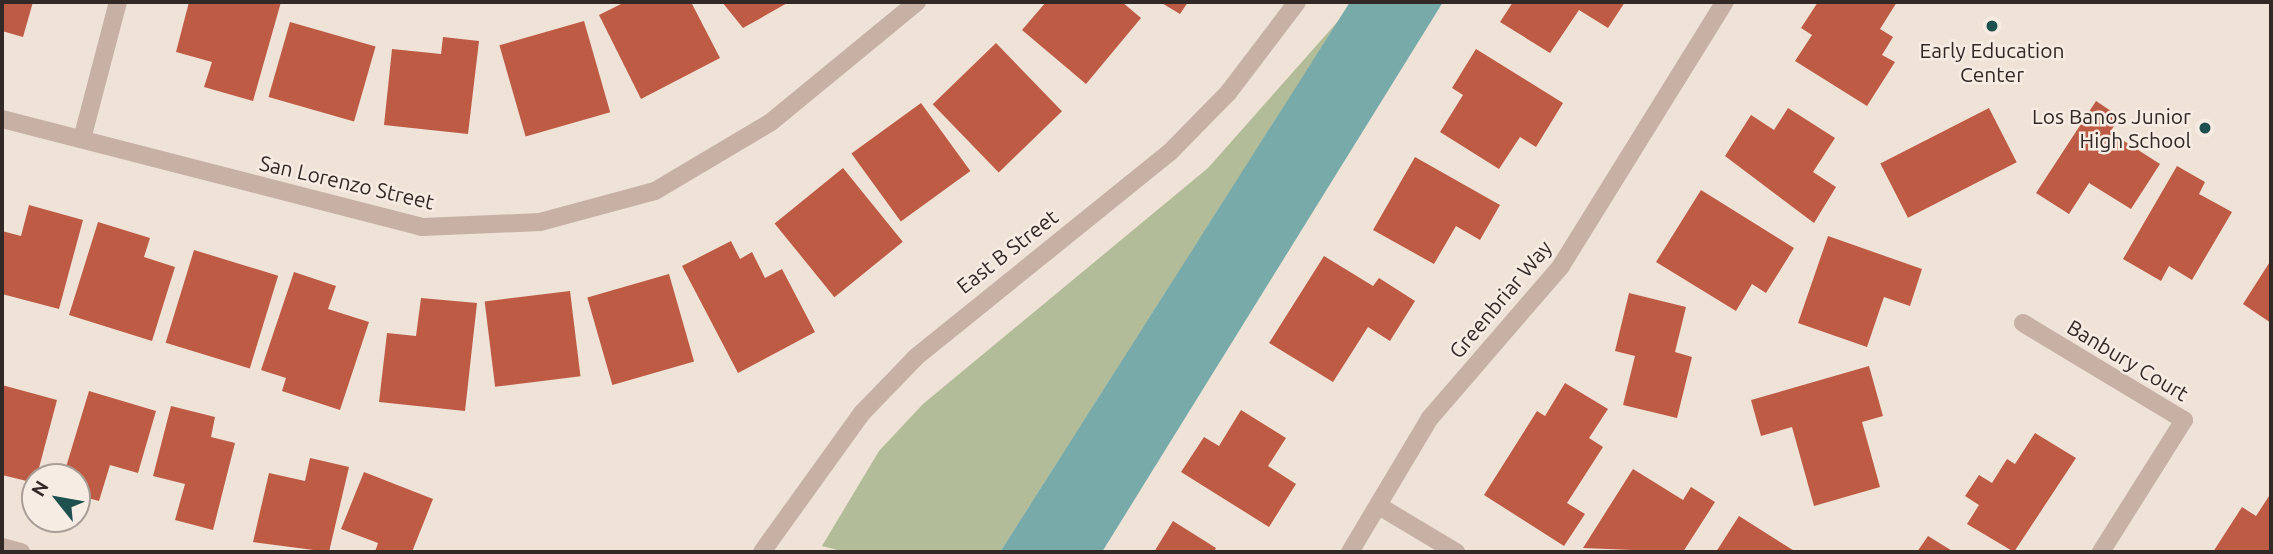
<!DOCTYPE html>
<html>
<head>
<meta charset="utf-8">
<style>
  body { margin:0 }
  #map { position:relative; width:2273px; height:554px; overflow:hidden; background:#efe2d7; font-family:Ubuntu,sans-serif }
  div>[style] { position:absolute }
  .green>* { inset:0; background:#b3bc98 }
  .water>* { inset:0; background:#78aaa9 }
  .building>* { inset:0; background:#be5b45; transform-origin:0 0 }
  .minor>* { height:18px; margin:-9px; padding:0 9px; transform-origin:9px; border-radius:9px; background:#c6b1a4 }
  .dots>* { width:19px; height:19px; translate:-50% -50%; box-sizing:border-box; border:4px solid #f7ece3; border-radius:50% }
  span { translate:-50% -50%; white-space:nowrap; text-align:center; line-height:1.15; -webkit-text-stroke:5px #f7ece3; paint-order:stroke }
  .poi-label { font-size:21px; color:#322825 }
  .right { translate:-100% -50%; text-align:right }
  .street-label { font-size:21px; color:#322825 }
  .frame { position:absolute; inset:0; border:4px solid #322825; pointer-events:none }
  .north { position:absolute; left:21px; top:463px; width:70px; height:70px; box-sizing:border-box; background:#f7ece3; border:2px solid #a89e97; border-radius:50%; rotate:301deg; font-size:19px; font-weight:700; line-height:28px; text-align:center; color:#322825 }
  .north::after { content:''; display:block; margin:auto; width:24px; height:32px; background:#1e5050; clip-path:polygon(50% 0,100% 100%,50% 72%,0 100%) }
</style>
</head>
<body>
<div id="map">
  <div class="green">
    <i style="clip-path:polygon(1339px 20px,1000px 552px,845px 552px,822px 546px,879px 451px,923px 404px,1208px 168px)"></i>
  </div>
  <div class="water">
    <i style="clip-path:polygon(1350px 2px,1443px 2px,1102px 552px,1000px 552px)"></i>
  </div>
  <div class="building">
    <i style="clip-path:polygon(2px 2px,33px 2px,23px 37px,2px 31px)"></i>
    <i style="clip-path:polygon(189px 2px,281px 2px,253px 101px,204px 87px,212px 62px,176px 52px)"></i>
    <i style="clip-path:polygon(625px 2px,691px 2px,720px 58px,641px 99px,599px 15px)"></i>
    <i style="clip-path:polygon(722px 2px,789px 2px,743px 28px)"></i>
    <i style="clip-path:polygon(1046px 2px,1122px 2px,1141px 18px,1086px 84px,1022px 30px)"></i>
    <i style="clip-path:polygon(1160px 2px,1188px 2px,1180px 14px)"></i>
    <i style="clip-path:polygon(1513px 2px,1625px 2px,1608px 28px,1579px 10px,1550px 53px,1500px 22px)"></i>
    <i style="clip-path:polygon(1818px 2px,1897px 2px,1880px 29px,1893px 37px,1882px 55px,1895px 62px,1867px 106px,1795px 61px,1812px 35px,1801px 28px)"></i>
    <i style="left:584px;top:21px;width:95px;height:88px;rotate:74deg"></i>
    <i style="left:290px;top:22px;width:89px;height:78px;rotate:16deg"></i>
    <i style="clip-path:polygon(443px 37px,479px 41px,468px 134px,384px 125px,392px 49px,441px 54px)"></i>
    <i style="left:996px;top:43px;width:95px;height:88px;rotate:46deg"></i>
    <i style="clip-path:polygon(1476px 49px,1563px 103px,1536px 147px,1520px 137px,1499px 169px,1440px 132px,1463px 95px,1452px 88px)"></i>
    <i style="clip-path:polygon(2096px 101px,2120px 117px,2110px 132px,2160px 164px,2131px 209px,2089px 183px,2069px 214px,2036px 193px)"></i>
    <i style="left:921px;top:103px;width:84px;height:86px;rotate:54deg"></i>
    <i style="clip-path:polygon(1788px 108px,1835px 138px,1813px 172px,1836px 187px,1814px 223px,1725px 156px,1751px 115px,1774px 130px)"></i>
    <i style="left:1989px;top:108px;width:61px;height:122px;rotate:63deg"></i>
    <i style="clip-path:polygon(1415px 157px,1500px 205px,1480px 240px,1456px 226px,1434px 264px,1373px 230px)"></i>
    <i style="clip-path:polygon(2177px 166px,2205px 182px,2199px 194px,2232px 212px,2192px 280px,2169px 266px,2161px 281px,2123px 259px)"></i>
    <i style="left:843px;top:168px;width:95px;height:88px;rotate:51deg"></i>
    <i style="clip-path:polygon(1701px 190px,1794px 248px,1766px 293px,1752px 284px,1736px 311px,1656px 262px)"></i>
    <i style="clip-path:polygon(29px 205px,83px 220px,59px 309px,2px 294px,2px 231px,21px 236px)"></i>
    <i style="clip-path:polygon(98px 222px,150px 238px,144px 257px,175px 267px,152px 341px,69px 315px)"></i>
    <i style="clip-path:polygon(1828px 236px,1922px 269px,1910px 306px,1884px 297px,1867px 347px,1798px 323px)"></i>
    <i style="clip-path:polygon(731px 241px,740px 259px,752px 252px,765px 278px,782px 269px,815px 332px,738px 373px,682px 266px)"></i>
    <i style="left:194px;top:250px;width:88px;height:97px;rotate:17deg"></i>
    <i style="clip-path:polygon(1324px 256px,1373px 286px,1379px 278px,1415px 301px,1390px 341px,1368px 327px,1333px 382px,1269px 343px)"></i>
    <i style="clip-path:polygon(2271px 260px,2271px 323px,2243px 304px)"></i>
    <i style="clip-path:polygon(294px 272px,336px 286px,328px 309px,369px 322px,340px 410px,282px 391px,286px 378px,261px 370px)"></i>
    <i style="left:669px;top:274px;width:91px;height:85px;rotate:74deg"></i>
    <i style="left:570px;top:291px;width:86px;height:86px;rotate:83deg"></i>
    <i style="clip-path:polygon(1629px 293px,1686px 307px,1675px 352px,1692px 357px,1677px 418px,1623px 405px,1635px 356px,1615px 351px)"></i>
    <i style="clip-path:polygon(421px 298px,477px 303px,465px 411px,379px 402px,387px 333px,416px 336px)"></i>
    <i style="clip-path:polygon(1869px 366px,1883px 416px,1862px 422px,1880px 487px,1814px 506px,1792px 427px,1761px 436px,1751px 400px)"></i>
    <i style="clip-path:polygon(1565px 383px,1608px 409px,1589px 438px,1603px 447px,1567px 503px,1585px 514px,1564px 546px,1484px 495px,1537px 411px,1545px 416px)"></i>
    <i style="clip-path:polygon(2px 385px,57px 400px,35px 483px,2px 475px)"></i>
    <i style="clip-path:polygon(89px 391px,156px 411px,138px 473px,110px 465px,99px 501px,77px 495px,77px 477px,63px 477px)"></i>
    <i style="clip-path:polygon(171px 406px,215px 417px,211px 437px,235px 443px,213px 530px,175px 520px,185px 484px,153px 476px)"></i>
    <i style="clip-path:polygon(1241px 410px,1286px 438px,1268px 466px,1296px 484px,1269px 527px,1181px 472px,1204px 437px,1219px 446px)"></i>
    <i style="clip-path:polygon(2035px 433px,2076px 458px,2014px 552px,1967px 524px,1979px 505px,1965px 496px,1979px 475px,1992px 483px,2007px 459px,2015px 464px)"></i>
    <i style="clip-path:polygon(310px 458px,349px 467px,329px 552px,253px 542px,269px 473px,305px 481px)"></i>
    <i style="clip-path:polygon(1633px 469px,1683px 500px,1691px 487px,1715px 502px,1683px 552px,1583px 548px)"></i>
    <i style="clip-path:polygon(364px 472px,433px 499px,412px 552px,375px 552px,378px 543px,341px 529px)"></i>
    <i style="clip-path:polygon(2271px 493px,2271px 552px,2213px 552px,2242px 507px,2256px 516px)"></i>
    <i style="clip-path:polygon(1739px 516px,1796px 552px,1716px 552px)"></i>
    <i style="clip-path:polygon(1173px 521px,1216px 548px,1214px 552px,1154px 552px)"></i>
    <i style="clip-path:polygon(1928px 536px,1954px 552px,1917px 552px)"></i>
  </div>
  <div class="minor">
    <i style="left:2px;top:119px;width:434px;rotate:14.4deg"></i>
    <i style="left:422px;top:227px;width:118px;rotate:-2.4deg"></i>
    <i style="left:540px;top:222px;width:119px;rotate:-15.1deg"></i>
    <i style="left:655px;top:191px;width:135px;rotate:-30.7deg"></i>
    <i style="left:771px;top:122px;width:189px;rotate:-39.4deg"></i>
    <i style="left:82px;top:139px;width:142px;rotate:-75.3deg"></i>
    <i style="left:2023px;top:323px;width:188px;rotate:31.1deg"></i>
    <i style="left:2184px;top:420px;width:156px;rotate:122.2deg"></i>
    <i style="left:1379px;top:506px;width:90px;rotate:30.9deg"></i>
    <i style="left:2px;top:547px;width:20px;rotate:15deg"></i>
    <i style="left:762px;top:552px;width:171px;rotate:-54.3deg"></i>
    <i style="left:862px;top:413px;width:78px;rotate:-46deg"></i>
    <i style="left:916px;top:357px;width:326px;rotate:-38.9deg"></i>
    <i style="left:1170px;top:152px;width:83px;rotate:-45.5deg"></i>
    <i style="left:1228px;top:93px;width:114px;rotate:-52.8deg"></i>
    <i style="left:1350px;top:552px;width:156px;rotate:-59.2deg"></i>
    <i style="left:1430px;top:418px;width:201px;rotate:-49.2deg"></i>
    <i style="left:1561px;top:266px;width:311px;rotate:-58.2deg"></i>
  </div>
  <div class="dots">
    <i style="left:1992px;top:26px;background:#1e5050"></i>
    <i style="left:2205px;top:128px;background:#1e5050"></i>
  </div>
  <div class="poi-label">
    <span style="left:1992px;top:62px">Early Education<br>Center</span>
    <span class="right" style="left:2191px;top:128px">Los Banos Junior<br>High School</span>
  </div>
  <div class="street-label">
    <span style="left:347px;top:182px;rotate:13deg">San Lorenzo Street</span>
    <span style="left:1007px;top:251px;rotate:-38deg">East B Street</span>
    <span style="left:1500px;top:299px;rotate:-50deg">Greenbriar Way</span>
    <span style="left:2128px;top:360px;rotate:31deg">Banbury Court</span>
  </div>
  <div class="frame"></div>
  <div class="north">N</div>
</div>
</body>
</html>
